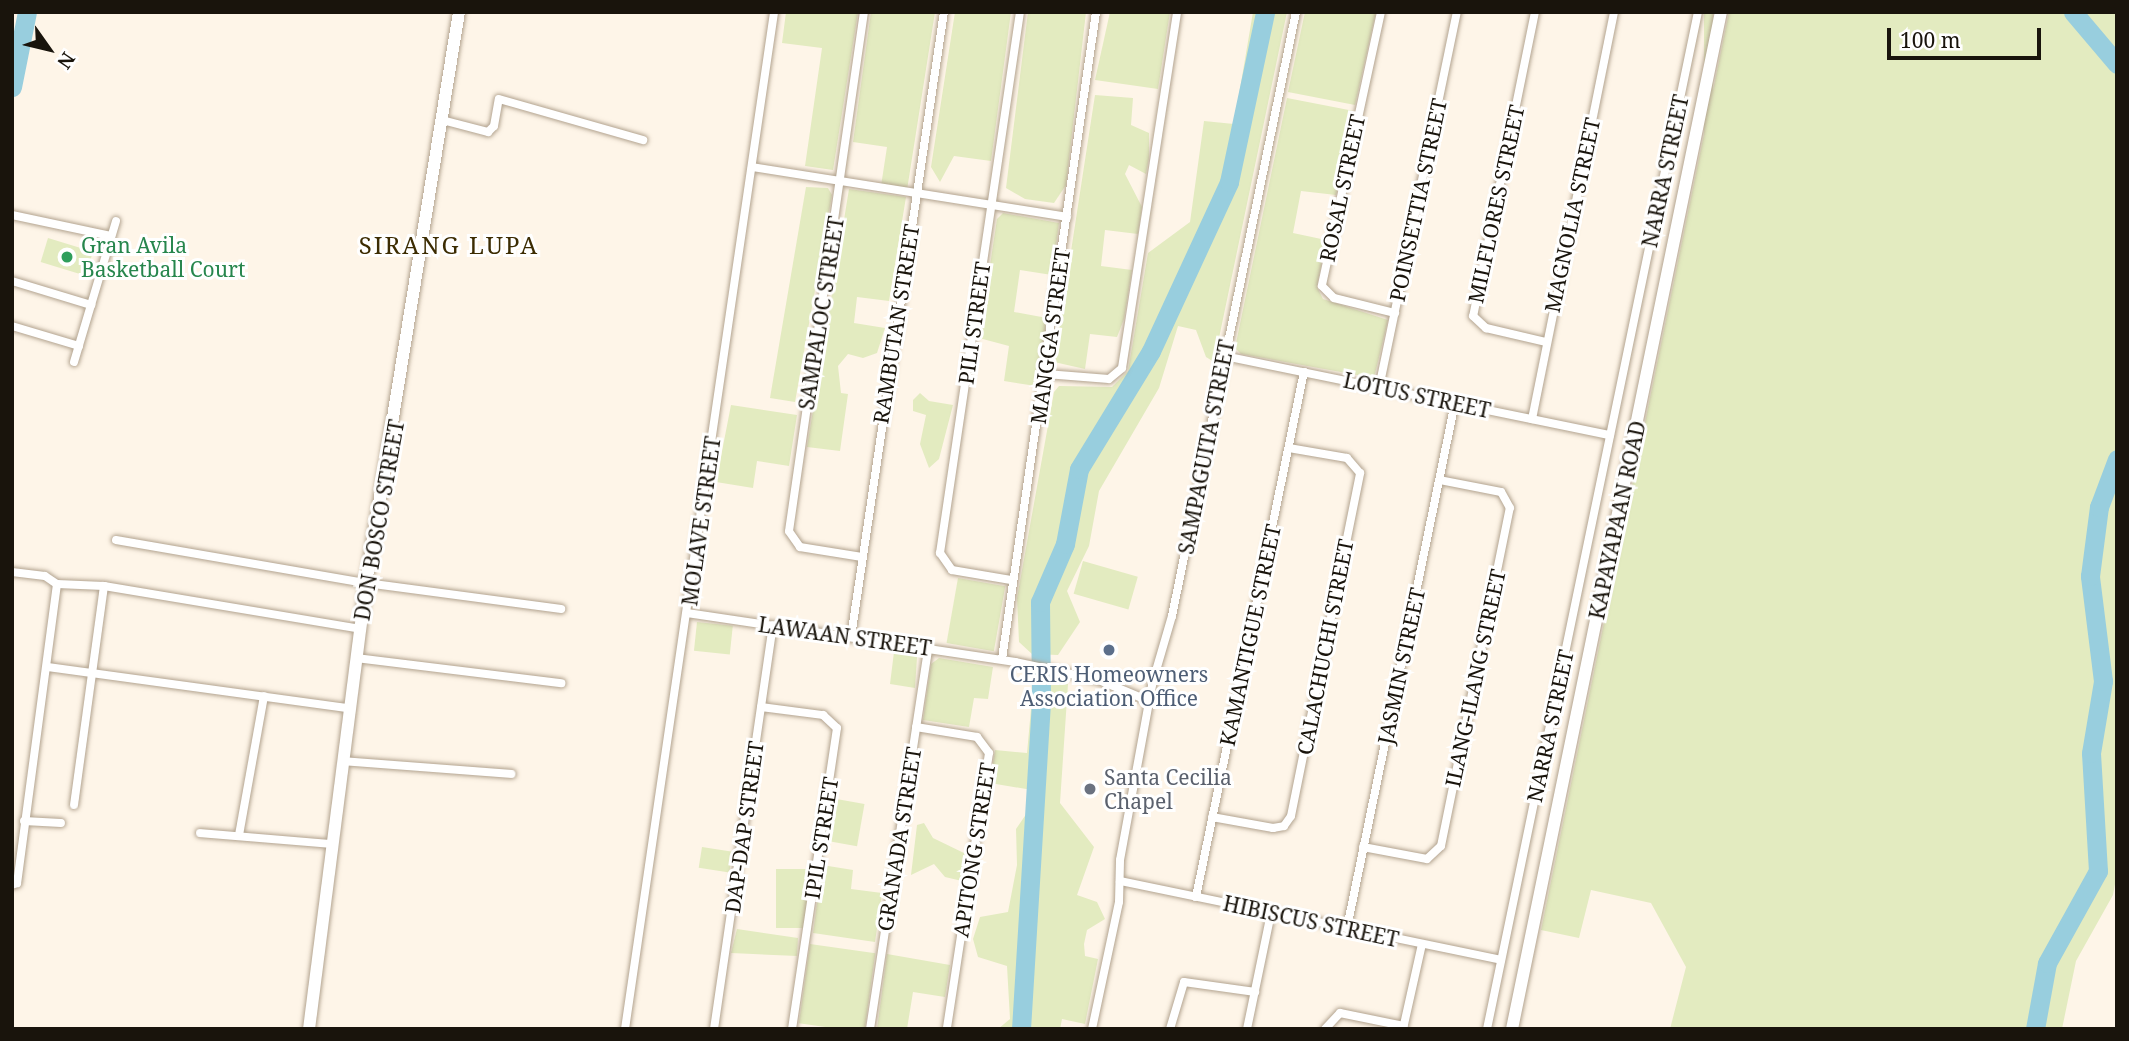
<!DOCTYPE html>
<html>
<head>
<meta charset="utf-8">
<style>
  body { margin:0 }
  #map { position:relative; width:2129px; height:1041px; overflow:hidden; background:#fef5e8; font-family:"Noto Serif",serif }
  div>[style] { position:absolute }
  .green>* { inset:0; background:#e3ebc0; transform-origin:0 0 }
  .river>* { height:19px; margin:-9.5px; padding:0 9.5px; transform-origin:9.5px; border-radius:9.5px; background:#98cede }
  .roads { filter:drop-shadow(0 0 2px #b2a38f) drop-shadow(0 0 2px #b2a38f) }
  .street>* { height:8px; margin:-4px; padding:0 4px; transform-origin:4px; border-radius:4px; background:#fff }
  .secondary>* { height:12px; margin:-6px; padding:0 6px; transform-origin:6px; border-radius:6px; background:#fff }
  .dots>* { width:19px; height:19px; translate:-50% -50%; box-sizing:border-box; border:4px solid #fff; border-radius:50% }
  span { translate:-50% -50%; white-space:nowrap; text-align:center; line-height:1.15; -webkit-text-stroke:6px #fff; paint-order:stroke }
  .street-label { font-size:21px; color:#19140c }
  .leisure-label { font-size:21px; color:#27864d }
  .left { translate:0 -50%; text-align:left }
  .service-label { font-size:21px; color:#4e5e75 }
  .worship-label { font-size:21px; color:#5b616d }
  .quarter-label { font-size:24px; color:#3c2c02; letter-spacing:2px }
  .frame { position:absolute; inset:0; border:14px solid #19140c; pointer-events:none }
  .north { position:absolute; left:14px; top:14px; width:70px; height:70px; -webkit-text-stroke:5px #fff; paint-order:stroke; rotate:124deg; font-size:19px; font-weight:700; line-height:28px; text-align:center; color:#19140c }
  .north::after { content:''; display:block; margin:auto; width:24px; height:32px; background:#19140c; clip-path:polygon(50% 0,100% 100%,50% 72%,0 100%) }
  .scale { position:absolute; left:1887px; top:28px; width:154px; height:32px; box-sizing:border-box; border:4px solid #19140c; border-top:0; padding-left:9px; font-size:21px; line-height:24px; white-space:nowrap; color:#19140c; -webkit-text-stroke:5px #fff; paint-order:stroke }
</style>
</head>
<body>
<div id="map">
  <div class="green">
    <i style="clip-path:polygon(786px 12px,858px 12px,833px 170px,805px 166px,822px 48px,782px 43px)"></i>
    <i style="clip-path:polygon(871px 12px,935px 12px,907px 190px,881px 186px,887px 147px,853px 142px)"></i>
    <i style="clip-path:polygon(955px 12px,1011px 12px,991px 161px,954px 156px,940px 182px,931px 167px)"></i>
    <i style="clip-path:polygon(1028px 12px,1086px 12px,1066px 185px,1054px 203px,1025px 199px,1006px 188px)"></i>
    <i style="clip-path:polygon(1110px 12px,1170px 12px,1158px 89px,1095px 80px)"></i>
    <i style="clip-path:polygon(1253px 12px,1287px 12px,1214px 362px,1206px 357px,1196px 330px,1178px 326px,1159px 388px,1099px 491px,1089px 546px,1067px 591px,1080px 622px,1058px 655px,1032px 654px,1019px 642px,1017px 598px,1054px 392px,1059px 386px,1112px 387px,1128px 371px,1148px 253px,1190px 222px,1204px 121px,1234px 124px)"></i>
    <i style="clip-path:polygon(1305px 12px,1376px 12px,1355px 105px,1288px 92px)"></i>
    <i style="left:1704px;top:12px;width:9px;height:1038px"></i>
    <i style="clip-path:polygon(1729px 12px,2117px 12px,2117px 873px,2113px 895px,2076px 961px,2062px 1029px,1670px 1029px,1686px 967px,1651px 903px,1591px 890px,1579px 938px,1541px 930px)"></i>
    <i style="clip-path:polygon(1095px 95px,1133px 98px,1131px 125px,1149px 133px,1149px 158px,1146px 174px,1129px 165px,1125px 174px,1142px 207px,1138px 234px,1105px 230px,1101px 266px,1132px 270px,1124px 319px,1117px 337px,1090px 334px,1085px 369px,1054px 362px)"></i>
    <i style="clip-path:polygon(1287px 98px,1354px 111px,1336px 195px,1301px 191px,1293px 233px,1326px 240px,1317px 287px,1323px 299px,1388px 320px,1374px 378px,1241px 354px,1235px 348px)"></i>
    <i style="clip-path:polygon(806px 187px,828px 188px,832px 195px,795px 402px,770px 398px)"></i>
    <i style="clip-path:polygon(849px 189px,906px 197px,889px 301px,857px 297px,854px 323px,885px 328px,877px 353px,863px 358px,848px 354px,838px 366px,841px 393px,848px 394px,840px 451px,807px 447px)"></i>
    <i style="clip-path:polygon(1003px 213px,1059px 223px,1052px 275px,1020px 270px,1014px 312px,1047px 318px,1036px 386px,1004px 381px,1009px 346px,979px 338px,997px 219px)"></i>
    <i style="left:48px;top:238px;width:47px;height:25px;rotate:17deg"></i>
    <i style="clip-path:polygon(920px 393px,929px 401px,953px 405px,939px 459px,929px 468px,920px 444px,926px 415px,913px 411px,913px 400px)"></i>
    <i style="clip-path:polygon(731px 405px,797px 415px,789px 466px,757px 461px,753px 488px,716px 482px)"></i>
    <i style="left:1083px;top:561px;width:57px;height:34px;rotate:16deg"></i>
    <i style="left:958px;top:578px;width:48px;height:66px;rotate:10deg"></i>
    <i style="left:697px;top:622px;width:36px;height:29px;rotate:6deg"></i>
    <i style="clip-path:polygon(894px 652px,917px 657px,915px 688px,890px 684px)"></i>
    <i style="clip-path:polygon(939px 658px,993px 667px,988px 699px,974px 698px,969px 727px,923px 720px,931px 664px)"></i>
    <i style="clip-path:polygon(1034px 676px,1068px 684px,1060px 803px,1094px 847px,1077px 895px,1097px 902px,1105px 919px,1087px 930px,1084px 944px,1085px 956px,1098px 959px,1085px 1024px,1062px 1019px,1060px 1029px,998px 1029px,1010px 1019px,1007px 966px,978px 957px,973px 939px,980px 917px,1008px 912px,1017px 865px,1016px 829px,1029px 810px,1032px 790px,990px 783px,995px 750px,1027px 753px)"></i>
    <i style="left:831px;top:798px;width:34px;height:43px;rotate:10deg"></i>
    <i style="clip-path:polygon(924px 823px,933px 838px,966px 854px,962px 881px,945px 877px,934px 864px,911px 875px,917px 825px)"></i>
    <i style="left:702px;top:847px;width:31px;height:21px;rotate:9deg"></i>
    <i style="clip-path:polygon(822px 865px,853px 870px,851px 889px,882px 893px,875px 942px,813px 933px)"></i>
    <i style="left:776px;top:869px;width:32px;height:59px"></i>
    <i style="clip-path:polygon(737px 929px,798px 938px,797px 956px,731px 953px)"></i>
    <i style="left:810px;top:944px;width:66px;height:80px;rotate:8deg"></i>
    <i style="clip-path:polygon(887px 954px,950px 965px,945px 997px,913px 992px,907px 1029px,877px 1029px)"></i>
  </div>
  <div class="river">
    <i style="left:2073px;top:12px;width:68px;rotate:49.8deg"></i>
    <i style="left:12px;top:87px;width:76px;rotate:-78.7deg"></i>
    <i style="left:1021px;top:1029px;width:332px;rotate:-86.5deg"></i>
    <i style="left:1041px;top:698px;width:96px;rotate:-90.6deg"></i>
    <i style="left:1040px;top:602px;width:63px;rotate:-66.7deg"></i>
    <i style="left:1065px;top:544px;width:76px;rotate:-79.4deg"></i>
    <i style="left:1079px;top:469px;width:138px;rotate:-58.6deg"></i>
    <i style="left:1151px;top:351px;width:186px;rotate:-65.2deg"></i>
    <i style="left:1229px;top:182px;width:174px;rotate:-78deg"></i>
    <i style="left:2035px;top:1029px;width:67px;rotate:-79.7deg"></i>
    <i style="left:2047px;top:963px;width:105px;rotate:-61deg"></i>
    <i style="left:2098px;top:871px;width:118px;rotate:-93.4deg"></i>
    <i style="left:2091px;top:753px;width:73px;rotate:-80.5deg"></i>
    <i style="left:2103px;top:681px;width:106px;rotate:-97.1deg"></i>
    <i style="left:2090px;top:576px;width:70px;rotate:-82.6deg"></i>
    <i style="left:2099px;top:507px;width:51px;rotate:-69.4deg"></i>
  </div>
  <div class="roads">
    <div class="street">
      <i style="left:1381px;top:12px;width:280px;rotate:102.2deg"></i>
      <i style="left:1322px;top:286px;width:17px;rotate:45deg"></i>
      <i style="left:1334px;top:298px;width:63px;rotate:13.8deg"></i>
      <i style="left:1535px;top:12px;width:310px;rotate:101.5deg"></i>
      <i style="left:1473px;top:316px;width:18px;rotate:43deg"></i>
      <i style="left:1486px;top:328px;width:62px;rotate:13.1deg"></i>
      <i style="left:442px;top:120px;width:48px;rotate:14.6deg"></i>
      <i style="left:488px;top:132px;width:8px;rotate:-45deg"></i>
      <i style="left:494px;top:126px;width:27px;rotate:-80deg"></i>
      <i style="left:499px;top:99px;width:150px;rotate:15.9deg"></i>
      <i style="left:752px;top:167px;width:319px;rotate:9deg"></i>
      <i style="left:12px;top:215px;width:101px;rotate:12deg"></i>
      <i style="left:12px;top:281px;width:83px;rotate:16.9deg"></i>
      <i style="left:12px;top:326px;width:70px;rotate:16.6deg"></i>
      <i style="left:1224px;top:356px;width:394px;rotate:11.6deg"></i>
      <i style="left:74px;top:362px;width:147px;rotate:-73.4deg"></i>
      <i style="left:1046px;top:374px;width:63px;rotate:4.5deg"></i>
      <i style="left:1109px;top:379px;width:17px;rotate:-40deg"></i>
      <i style="left:1122px;top:368px;width:360px;rotate:-81.2deg"></i>
      <i style="left:1379px;top:388px;width:384px;rotate:-78.3deg"></i>
      <i style="left:1532px;top:419px;width:415px;rotate:-78.6deg"></i>
      <i style="left:116px;top:540px;width:254px;rotate:9.8deg"></i>
      <i style="left:366px;top:583px;width:197px;rotate:7.6deg"></i>
      <i style="left:862px;top:557px;width:63px;rotate:-170.8deg"></i>
      <i style="left:800px;top:547px;width:19px;rotate:-125deg"></i>
      <i style="left:789px;top:531px;width:524px;rotate:-81.78deg"></i>
      <i style="left:12px;top:572px;width:33px;rotate:7deg"></i>
      <i style="left:45px;top:576px;width:14px;rotate:34deg"></i>
      <i style="left:57px;top:584px;width:302px;rotate:97.6deg"></i>
      <i style="left:17px;top:883px;width:5px;rotate:158deg"></i>
      <i style="left:1011px;top:580px;width:60px;rotate:-170.4deg"></i>
      <i style="left:952px;top:570px;width:21px;rotate:-125deg"></i>
      <i style="left:940px;top:553px;width:547px;rotate:-81.59deg"></i>
      <i style="left:57px;top:584px;width:47px;rotate:2.4deg"></i>
      <i style="left:104px;top:586px;width:260px;rotate:9.5deg"></i>
      <i style="left:687px;top:613px;width:332px;rotate:8.5deg"></i>
      <i style="left:1015px;top:662px;width:86px;rotate:12.1deg"></i>
      <i style="left:1099px;top:680px;width:54px;rotate:22.8deg"></i>
      <i style="left:851px;top:637px;width:632px;rotate:-81.54deg"></i>
      <i style="left:356px;top:658px;width:207px;rotate:7deg"></i>
      <i style="left:1002px;top:659px;width:654px;rotate:-81.73deg"></i>
      <i style="left:48px;top:667px;width:303px;rotate:7.8deg"></i>
      <i style="left:761px;top:707px;width:63px;rotate:7.4deg"></i>
      <i style="left:823px;top:715px;width:19px;rotate:43deg"></i>
      <i style="left:837px;top:728px;width:304px;rotate:98.5deg"></i>
      <i style="left:916px;top:727px;width:62px;rotate:9.3deg"></i>
      <i style="left:977px;top:737px;width:20px;rotate:53deg"></i>
      <i style="left:989px;top:753px;width:279px;rotate:98.7deg"></i>
      <i style="left:342px;top:761px;width:170px;rotate:4.4deg"></i>
      <i style="left:74px;top:805px;width:221px;rotate:-82.2deg"></i>
      <i style="left:1212px;top:817px;width:62px;rotate:10.2deg"></i>
      <i style="left:1273px;top:828px;width:11px;rotate:-10deg"></i>
      <i style="left:1284px;top:826px;width:12px;rotate:-55deg"></i>
      <i style="left:1291px;top:816px;width:350px;rotate:-78.6deg"></i>
      <i style="left:1360px;top:473px;width:20px;rotate:-131deg"></i>
      <i style="left:1347px;top:458px;width:59px;rotate:-170.2deg"></i>
      <i style="left:24px;top:821px;width:37px;rotate:3deg"></i>
      <i style="left:200px;top:833px;width:132px;rotate:4.8deg"></i>
      <i style="left:239px;top:835px;width:141px;rotate:-79.8deg"></i>
      <i style="left:1363px;top:847px;width:65px;rotate:10.6deg"></i>
      <i style="left:1427px;top:859px;width:19px;rotate:-43deg"></i>
      <i style="left:1441px;top:846px;width:345px;rotate:-78.5deg"></i>
      <i style="left:1510px;top:508px;width:18px;rotate:-119deg"></i>
      <i style="left:1501px;top:492px;width:62px;rotate:-168.9deg"></i>
      <i style="left:1120px;top:881px;width:389px;rotate:11.7deg"></i>
      <i style="left:1196px;top:897px;width:536px;rotate:-78.38deg"></i>
      <i style="left:1347px;top:928px;width:536px;rotate:-78.38deg"></i>
      <i style="left:625px;top:1029px;width:1028px;rotate:-81.66deg"></i>
      <i style="left:714px;top:1029px;width:408px;rotate:-81.7deg"></i>
      <i style="left:870px;top:1029px;width:385px;rotate:-81.3deg"></i>
      <i style="left:1092px;top:1029px;width:130px;rotate:-78deg"></i>
      <i style="left:1119px;top:902px;width:42px;rotate:-88.6deg"></i>
      <i style="left:1120px;top:860px;width:182px;rotate:-79.6deg"></i>
      <i style="left:1153px;top:681px;width:68px;rotate:-73.7deg"></i>
      <i style="left:1172px;top:616px;width:617px;rotate:-78.4deg"></i>
      <i style="left:1170px;top:1029px;width:49px;rotate:-73.4deg"></i>
      <i style="left:1184px;top:982px;width:72px;rotate:8deg"></i>
      <i style="left:1247px;top:1029px;width:118px;rotate:-78.3deg"></i>
      <i style="left:1325px;top:1029px;width:22px;rotate:-47deg"></i>
      <i style="left:1340px;top:1013px;width:65px;rotate:11.5deg"></i>
      <i style="left:1403px;top:1029px;width:87px;rotate:-77.4deg"></i>
      <i style="left:1487px;top:1029px;width:1039px;rotate:-78.28deg"></i>
    </div>
    <div class="secondary">
      <i style="left:309px;top:1029px;width:450px;rotate:-82.7deg"></i>
      <i style="left:366px;top:583px;width:579px;rotate:-80.75deg"></i>
      <i style="left:1512px;top:1029px;width:1038px;rotate:-78.39deg"></i>
    </div>
  </div>
  <div class="dots">
    <i style="left:67px;top:257px;background:#2e9e5b"></i>
    <i style="left:1109px;top:650px;background:#5c6f8a"></i>
    <i style="left:1090px;top:789px;background:#6b7280"></i>
  </div>
  <div class="street-label">
    <span style="left:1665px;top:171px;rotate:-78deg">NARRA STREET</span>
    <span style="left:1342px;top:188px;rotate:-78deg">ROSAL STREET</span>
    <span style="left:1418px;top:200px;rotate:-78deg">POINSETTIA STREET</span>
    <span style="left:1496px;top:204px;rotate:-78deg">MILFLORES STREET</span>
    <span style="left:1572px;top:215px;rotate:-78deg">MAGNOLIA STREET</span>
    <span style="left:821px;top:313px;rotate:-81deg">SAMPALOC STREET</span>
    <span style="left:974px;top:323px;rotate:-82deg">PILI STREET</span>
    <span style="left:896px;top:324px;rotate:-81deg">RAMBUTAN STREET</span>
    <span style="left:1050px;top:336px;rotate:-82deg">MANGGA STREET</span>
    <span style="left:1417px;top:395px;rotate:12deg">LOTUS STREET</span>
    <span style="left:1206px;top:447px;rotate:-79deg">SAMPAGUITA STREET</span>
    <span style="left:379px;top:520px;rotate:-80deg">DON BOSCO STREET</span>
    <span style="left:1617px;top:520px;rotate:-78deg">KAPAYAPAAN ROAD</span>
    <span style="left:701px;top:521px;rotate:-82deg">MOLAVE STREET</span>
    <span style="left:1250px;top:635px;rotate:-78deg">KAMANTIGUE STREET</span>
    <span style="left:845px;top:636px;rotate:8deg">LAWAAN STREET</span>
    <span style="left:1325px;top:647px;rotate:-79deg">CALACHUCHI STREET</span>
    <span style="left:1401px;top:666px;rotate:-78deg">JASMIN STREET</span>
    <span style="left:1475px;top:678px;rotate:-78deg">ILANG-ILANG STREET</span>
    <span style="left:1550px;top:726px;rotate:-78deg">NARRA STREET</span>
    <span style="left:744px;top:827px;rotate:-82deg">DAP-DAP STREET</span>
    <span style="left:821px;top:838px;rotate:-81deg">IPIL STREET</span>
    <span style="left:899px;top:839px;rotate:-81deg">GRANADA STREET</span>
    <span style="left:974px;top:850px;rotate:-81deg">APITONG STREET</span>
    <span style="left:1311px;top:921px;rotate:12deg">HIBISCUS STREET</span>
  </div>
  <div class="leisure-label">
    <span class="left" style="left:81px;top:257px">Gran Avila<br>Basketball Court</span>
  </div>
  <div class="service-label">
    <span style="left:1109px;top:686px">CERIS Homeowners<br>Association Office</span>
  </div>
  <div class="worship-label">
    <span class="left" style="left:1104px;top:789px">Santa Cecilia<br>Chapel</span>
  </div>
  <div class="quarter-label">
    <span style="left:449px;top:245px">SIRANG LUPA</span>
  </div>
  <div class="frame"></div>
  <div class="north">N</div>
  <div class="scale">100 m</div>
</div>
</body>
</html>
